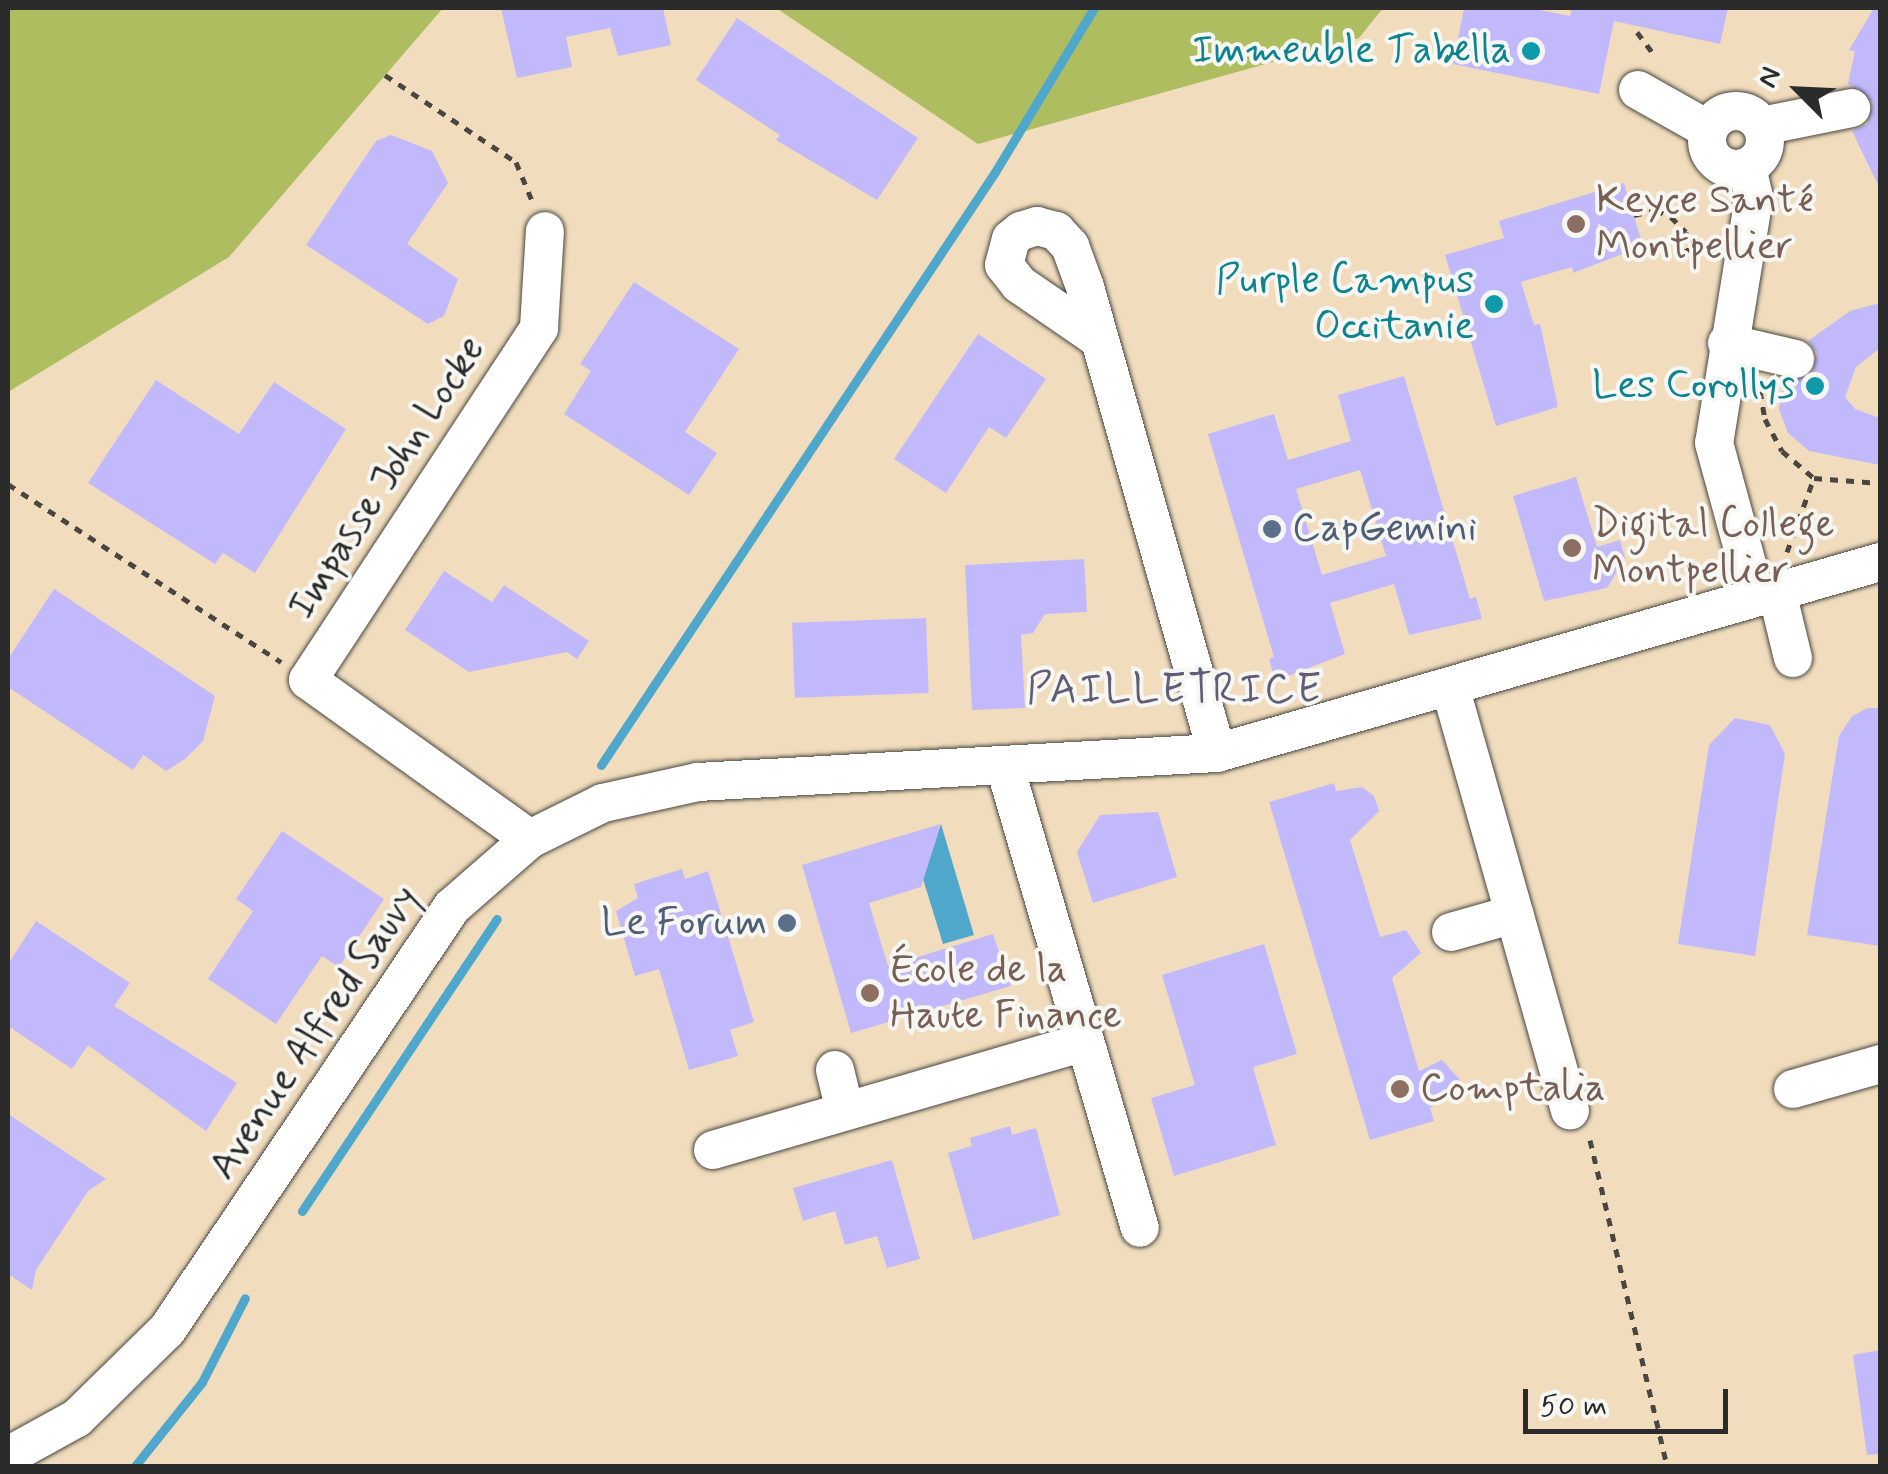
<!DOCTYPE html>
<html>
<head>
<meta charset="utf-8">
<style>
  body { margin:0 }
  #map { position:relative; width:1888px; height:1474px; overflow:hidden; background:#f1ddbd; font-family:Mynerve,sans-serif }
  div>[style] { position:absolute }
  .green>* { inset:0; background:#aebd5f }
  .water>* { inset:0; background:#4fa8cc }
  .stream>* { height:9px; margin:-4.5px; padding:0 4.5px; transform-origin:4.5px; border-radius:4.5px; background:#4fa8cc }
  .building>* { inset:0; background:#c2b9fc; transform-origin:0 0 }
  .path>* { height:5px; margin-top:-2.5px; transform-origin:0; background:repeating-linear-gradient(90deg,#494641 0 8px,transparent 0 16px) }
  .roads { filter:drop-shadow(0 0 2px #494641) drop-shadow(0 0 2px #494641) }
  .minor>* { height:38px; margin:-19px; padding:0 19px; transform-origin:19px; border-radius:19px; background:#fff }
  .minor>.ring { margin:-19px; padding:0; box-sizing:content-box; background:none; border:38px solid #fff; border-radius:50% }
  .dots>* { width:28px; height:28px; translate:-50% -50%; box-sizing:border-box; border:5px solid #f6f6f2; border-radius:50% }
  span { translate:-50% -50%; white-space:nowrap; text-align:center; line-height:1.15; -webkit-text-stroke:8px #f6f6f2; paint-order:stroke }
  .culture-label { font-size:40px; color:#0d838f }
  .right { translate:-100% -50%; text-align:right }
  .education-label { font-size:40px; color:#785e54 }
  .left { translate:0 -50%; text-align:left }
  .street-label { font-size:40px; color:#2b2b2b }
  .service-label { font-size:40px; color:#4e5e75 }
  .neighbourhood-label { font-size:42px; color:#605d74; letter-spacing:2.5px }
  .frame { position:absolute; inset:0; border:10px solid #2b2b2b; pointer-events:none }
  .north { position:absolute; left:1748px; top:40px; width:100px; height:100px; -webkit-text-stroke:8px #f6f6f2; paint-order:stroke; rotate:294deg; font-size:28px; font-weight:700; line-height:40px; text-align:center; color:#2b2b2b }
  .north::after { content:''; display:block; margin:auto; width:35px; height:45px; background:#2b2b2b; clip-path:polygon(50% 0,100% 100%,50% 72%,0 100%) }
  .scale { position:absolute; left:1523px; top:1389px; width:205px; height:45px; box-sizing:border-box; border:5px solid #2b2b2b; border-top:0; padding-left:12px; font-size:30px; line-height:35px; white-space:nowrap; color:#2b2b2b; -webkit-text-stroke:8px #f6f6f2; paint-order:stroke }
</style>
</head>
<body>
<div id="map">
  <div class="green">
    <i style="clip-path:polygon(8px 8px,443px 8px,229px 257px,8px 392px)"></i>
    <i style="clip-path:polygon(776px 8px,1383px 8px,1359px 38px,978px 144px)"></i>
  </div>
  <div class="water">
    <i style="clip-path:polygon(941px 824px,974px 935px,943px 944px,923px 879px)"></i>
  </div>
  <div class="stream">
    <i style="left:601px;top:765px;width:712px;rotate:-56.4deg"></i>
    <i style="left:995px;top:172px;width:192px;rotate:-58.9deg"></i>
    <i style="left:302px;top:1211px;width:351px;rotate:-56.3deg"></i>
    <i style="left:135px;top:1466px;width:107px;rotate:-51.4deg"></i>
    <i style="left:202px;top:1382px;width:94px;rotate:-62.9deg"></i>
  </div>
  <div class="building">
    <i style="clip-path:polygon(501px 8px,663px 8px,671px 45px,618px 56px,610px 28px,566px 37px,572px 67px,517px 78px)"></i>
    <i style="clip-path:polygon(1464px 8px,1530px 8px,1570px 16px,1572px 8px,1728px 8px,1720px 44px,1614px 21px,1599px 94px,1453px 64px)"></i>
    <i style="clip-path:polygon(1874px 8px,1880px 8px,1880px 189px,1852px 131px,1867px 124px,1873px 103px,1848px 84px,1855px 51px,1849px 50px)"></i>
    <i style="clip-path:polygon(737px 18px,918px 138px,877px 200px,776px 140px,780px 135px,696px 80px)"></i>
    <i style="clip-path:polygon(391px 135px,432px 151px,448px 183px,407px 244px,458px 279px,444px 316px,428px 324px,306px 245px,376px 141px)"></i>
    <i style="clip-path:polygon(1624px 183px,1643px 246px,1573px 273px,1572px 267px,1521px 282px,1534px 325px,1540px 324px,1558px 407px,1496px 426px,1445px 255px,1504px 238px,1499px 221px)"></i>
    <i style="clip-path:polygon(634px 282px,739px 349px,685px 432px,717px 453px,689px 495px,564px 414px,591px 371px,580px 364px)"></i>
    <i style="clip-path:polygon(1880px 303px,1880px 348px,1856px 367px,1845px 397px,1855px 409px,1880px 418px,1880px 465px,1809px 451px,1788px 433px,1779px 409px,1784px 380px,1812px 374px,1817px 353px,1808px 341px,1850px 311px)"></i>
    <i style="clip-path:polygon(978px 334px,1046px 379px,1006px 438px,989px 427px,946px 493px,894px 459px)"></i>
    <i style="clip-path:polygon(evenodd,1404px 376px,1470px 599px,1476px 597px,1482px 619px,1409px 635px,1394px 584px,1330px 603px,1345px 654px,1275px 681px,1269px 659px,1274px 657px,1208px 434px,1274px 414px,1288px 460px,1351px 441px,1338px 395px,1404px 376px,1360px 470px,1386px 556px,1322px 575px,1296px 489px,1360px 470px)"></i>
    <i style="clip-path:polygon(156px 380px,239px 434px,274px 382px,346px 429px,255px 573px,223px 553px,215px 564px,88px 483px)"></i>
    <i style="clip-path:polygon(1576px 477px,1597px 547px,1620px 540px,1625px 558px,1607px 588px,1544px 601px,1513px 496px)"></i>
    <i style="clip-path:polygon(1084px 559px,1087px 612px,1045px 614px,1033px 633px,1021px 635px,1025px 708px,972px 710px,965px 565px)"></i>
    <i style="clip-path:polygon(444px 571px,492px 602px,504px 585px,589px 641px,577px 659px,567px 652px,469px 672px,405px 630px)"></i>
    <i style="clip-path:polygon(54px 589px,215px 696px,203px 741px,185px 759px,166px 771px,143px 755px,133px 770px,8px 687px,8px 659px)"></i>
    <i style="left:926px;top:618px;width:75px;height:134px;rotate:88deg"></i>
    <i style="clip-path:polygon(1868px 708px,1880px 708px,1880px 946px,1807px 935px,1839px 736px,1852px 716px)"></i>
    <i style="clip-path:polygon(1735px 718px,1770px 725px,1785px 754px,1755px 956px,1678px 944px,1709px 745px)"></i>
    <i style="clip-path:polygon(1334px 783px,1336px 791px,1362px 787px,1374px 796px,1379px 811px,1350px 840px,1380px 937px,1406px 930px,1421px 953px,1392px 978px,1419px 1071px,1442px 1060px,1464px 1084px,1430px 1108px,1434px 1121px,1370px 1140px,1269px 802px)"></i>
    <i style="clip-path:polygon(1158px 812px,1177px 877px,1093px 903px,1077px 852px,1100px 815px)"></i>
    <i style="clip-path:polygon(941px 824px,921px 887px,869px 903px,888px 966px,993px 934px,1011px 986px,851px 1033px,802px 865px)"></i>
    <i style="clip-path:polygon(282px 831px,384px 899px,339px 967px,322px 956px,276px 1024px,208px 979px,253px 911px,236px 899px)"></i>
    <i style="clip-path:polygon(682px 869px,685px 879px,708px 871px,754px 1022px,730px 1030px,738px 1056px,689px 1070px,659px 969px,635px 976px,616px 911px,638px 898px,634px 884px)"></i>
    <i style="clip-path:polygon(36px 921px,130px 983px,114px 1006px,237px 1083px,206px 1131px,88px 1045px,72px 1069px,8px 1026px,8px 964px)"></i>
    <i style="clip-path:polygon(1264px 944px,1297px 1054px,1253px 1067px,1276px 1145px,1174px 1176px,1151px 1098px,1195px 1085px,1162px 975px)"></i>
    <i style="clip-path:polygon(8px 1114px,106px 1179px,88px 1191px,36px 1270px,32px 1290px,8px 1274px)"></i>
    <i style="clip-path:polygon(1010px 1126px,1012px 1135px,1036px 1128px,1060px 1215px,973px 1240px,948px 1153px,972px 1146px,970px 1138px)"></i>
    <i style="clip-path:polygon(892px 1160px,920px 1259px,887px 1268px,877px 1236px,845px 1245px,835px 1211px,803px 1221px,793px 1188px)"></i>
    <i style="clip-path:polygon(1880px 1350px,1880px 1454px,1867px 1455px,1853px 1355px)"></i>
  </div>
  <div class="path">
    <i style="left:1637px;top:32px;width:31px;rotate:53deg"></i>
    <i style="left:385px;top:75px;width:157px;rotate:33.6deg"></i>
    <i style="left:516px;top:162px;width:44px;rotate:67.5deg"></i>
    <i style="left:1634px;top:215px;width:23px;rotate:-13deg"></i>
    <i style="left:1656px;top:210px;width:17px;rotate:25deg"></i>
    <i style="left:1671px;top:217px;width:21px;rotate:45deg"></i>
    <i style="left:1686px;top:232px;width:21px;rotate:87deg"></i>
    <i style="left:1760px;top:391px;width:28px;rotate:80deg"></i>
    <i style="left:1765px;top:419px;width:36px;rotate:62deg"></i>
    <i style="left:1782px;top:451px;width:42px;rotate:40.2deg"></i>
    <i style="left:8px;top:484px;width:326px;rotate:33.1deg"></i>
    <i style="left:1787px;top:552px;width:79px;rotate:-70deg"></i>
    <i style="left:1814px;top:478px;width:66px;rotate:4.3deg"></i>
    <i style="left:1590px;top:1140px;width:335px;rotate:76.7deg"></i>
  </div>
  <div class="roads">
    <div class="minor">
      <i style="left:1638px;top:90px;width:81px;rotate:29.4deg"></i>
      <i class="ring" style="left:1707px;top:111px;width:20px;height:20px"></i>
      <i style="left:1762px;top:126px;width:91px;rotate:-11.4deg"></i>
      <i style="left:1747px;top:167px;width:31px;rotate:77deg"></i>
      <i style="left:1754px;top:197px;width:249px;rotate:99.2deg"></i>
      <i style="left:1714px;top:443px;width:160px;rotate:74.7deg"></i>
      <i style="left:1099px;top:339px;width:97px;rotate:-145.5deg"></i>
      <i style="left:1019px;top:284px;width:24px;rotate:-128deg"></i>
      <i style="left:1004px;top:265px;width:27px;rotate:-75deg"></i>
      <i style="left:1011px;top:239px;width:13px;rotate:-39deg"></i>
      <i style="left:1021px;top:231px;width:17px;rotate:-17deg"></i>
      <i style="left:1037px;top:226px;width:20px;rotate:15deg"></i>
      <i style="left:1056px;top:231px;width:21px;rotate:47deg"></i>
      <i style="left:1070px;top:246px;width:44px;rotate:69.9deg"></i>
      <i style="left:1085px;top:287px;width:484px;rotate:74.2deg"></i>
      <i style="left:1727px;top:343px;width:70px;rotate:13.2deg"></i>
      <i style="left:1777px;top:592px;width:68px;rotate:76.4deg"></i>
      <i style="left:1451px;top:690px;width:437px;rotate:74.2deg"></i>
      <i style="left:1005px;top:767px;width:480px;rotate:73.7deg"></i>
      <i style="left:530px;top:839px;width:273px;rotate:-144.4deg"></i>
      <i style="left:308px;top:680px;width:421px;rotate:-56.7deg"></i>
      <i style="left:539px;top:328px;width:97px;rotate:-86.5deg"></i>
      <i style="left:1451px;top:932px;width:66px;rotate:-15.9deg"></i>
      <i style="left:835px;top:1070px;width:42px;rotate:76.3deg"></i>
      <i style="left:1793px;top:1089px;width:91px;rotate:-16deg"></i>
      <i style="left:713px;top:1150px;width:386px;rotate:-16.2deg"></i>
      <i style="left:8px;top:1456px;width:79px;rotate:-28.8deg"></i>
      <i style="left:77px;top:1418px;width:126px;rotate:-44.4deg"></i>
      <i style="left:167px;top:1330px;width:510px;rotate:-56.03deg"></i>
      <i style="left:452px;top:907px;width:103px;rotate:-41.1deg"></i>
      <i style="left:530px;top:839px;width:81px;rotate:-26.3deg"></i>
      <i style="left:603px;top:803px;width:97px;rotate:-12.5deg"></i>
      <i style="left:698px;top:782px;width:520px;rotate:-3.2deg"></i>
      <i style="left:1217px;top:753px;width:690px;rotate:-16.07deg"></i>
    </div>
  </div>
  <div class="dots">
    <i style="left:1531px;top:51px;background:#0f9aa8"></i>
    <i style="left:1576px;top:224px;background:#8d6e63"></i>
    <i style="left:1494px;top:304px;background:#0f9aa8"></i>
    <i style="left:1815px;top:386px;background:#0f9aa8"></i>
    <i style="left:1272px;top:529px;background:#5c6f8a"></i>
    <i style="left:1572px;top:548px;background:#8d6e63"></i>
    <i style="left:787px;top:923px;background:#5c6f8a"></i>
    <i style="left:870px;top:993px;background:#8d6e63"></i>
    <i style="left:1400px;top:1089px;background:#8d6e63"></i>
  </div>
  <div class="culture-label">
    <span class="right" style="left:1511px;top:51px">Immeuble Tabella</span>
    <span class="right" style="left:1474px;top:304px">Purple Campus<br>Occitanie</span>
    <span class="right" style="left:1795px;top:386px">Les Corollys</span>
  </div>
  <div class="education-label">
    <span class="left" style="left:1596px;top:224px">Keyce Santé<br>Montpellier</span>
    <span class="left" style="left:1592px;top:548px">Digital College<br>Montpellier</span>
    <span class="left" style="left:890px;top:993px">École de la<br>Haute Finance</span>
    <span class="left" style="left:1420px;top:1089px">Comptalia</span>
  </div>
  <div class="street-label">
    <span style="left:387px;top:478px;rotate:-57deg">Impasse John Locke</span>
    <span style="left:315px;top:1033px;rotate:-56deg">Avenue Alfred Sauvy</span>
  </div>
  <div class="service-label">
    <span class="left" style="left:1292px;top:529px">CapGemini</span>
    <span class="right" style="left:767px;top:923px">Le Forum</span>
  </div>
  <div class="neighbourhood-label">
    <span style="left:1175px;top:691px">PAILLETRICE</span>
  </div>
  <div class="frame"></div>
  <div class="north">N</div>
  <div class="scale">50 m</div>
</div>
</body>
</html>
